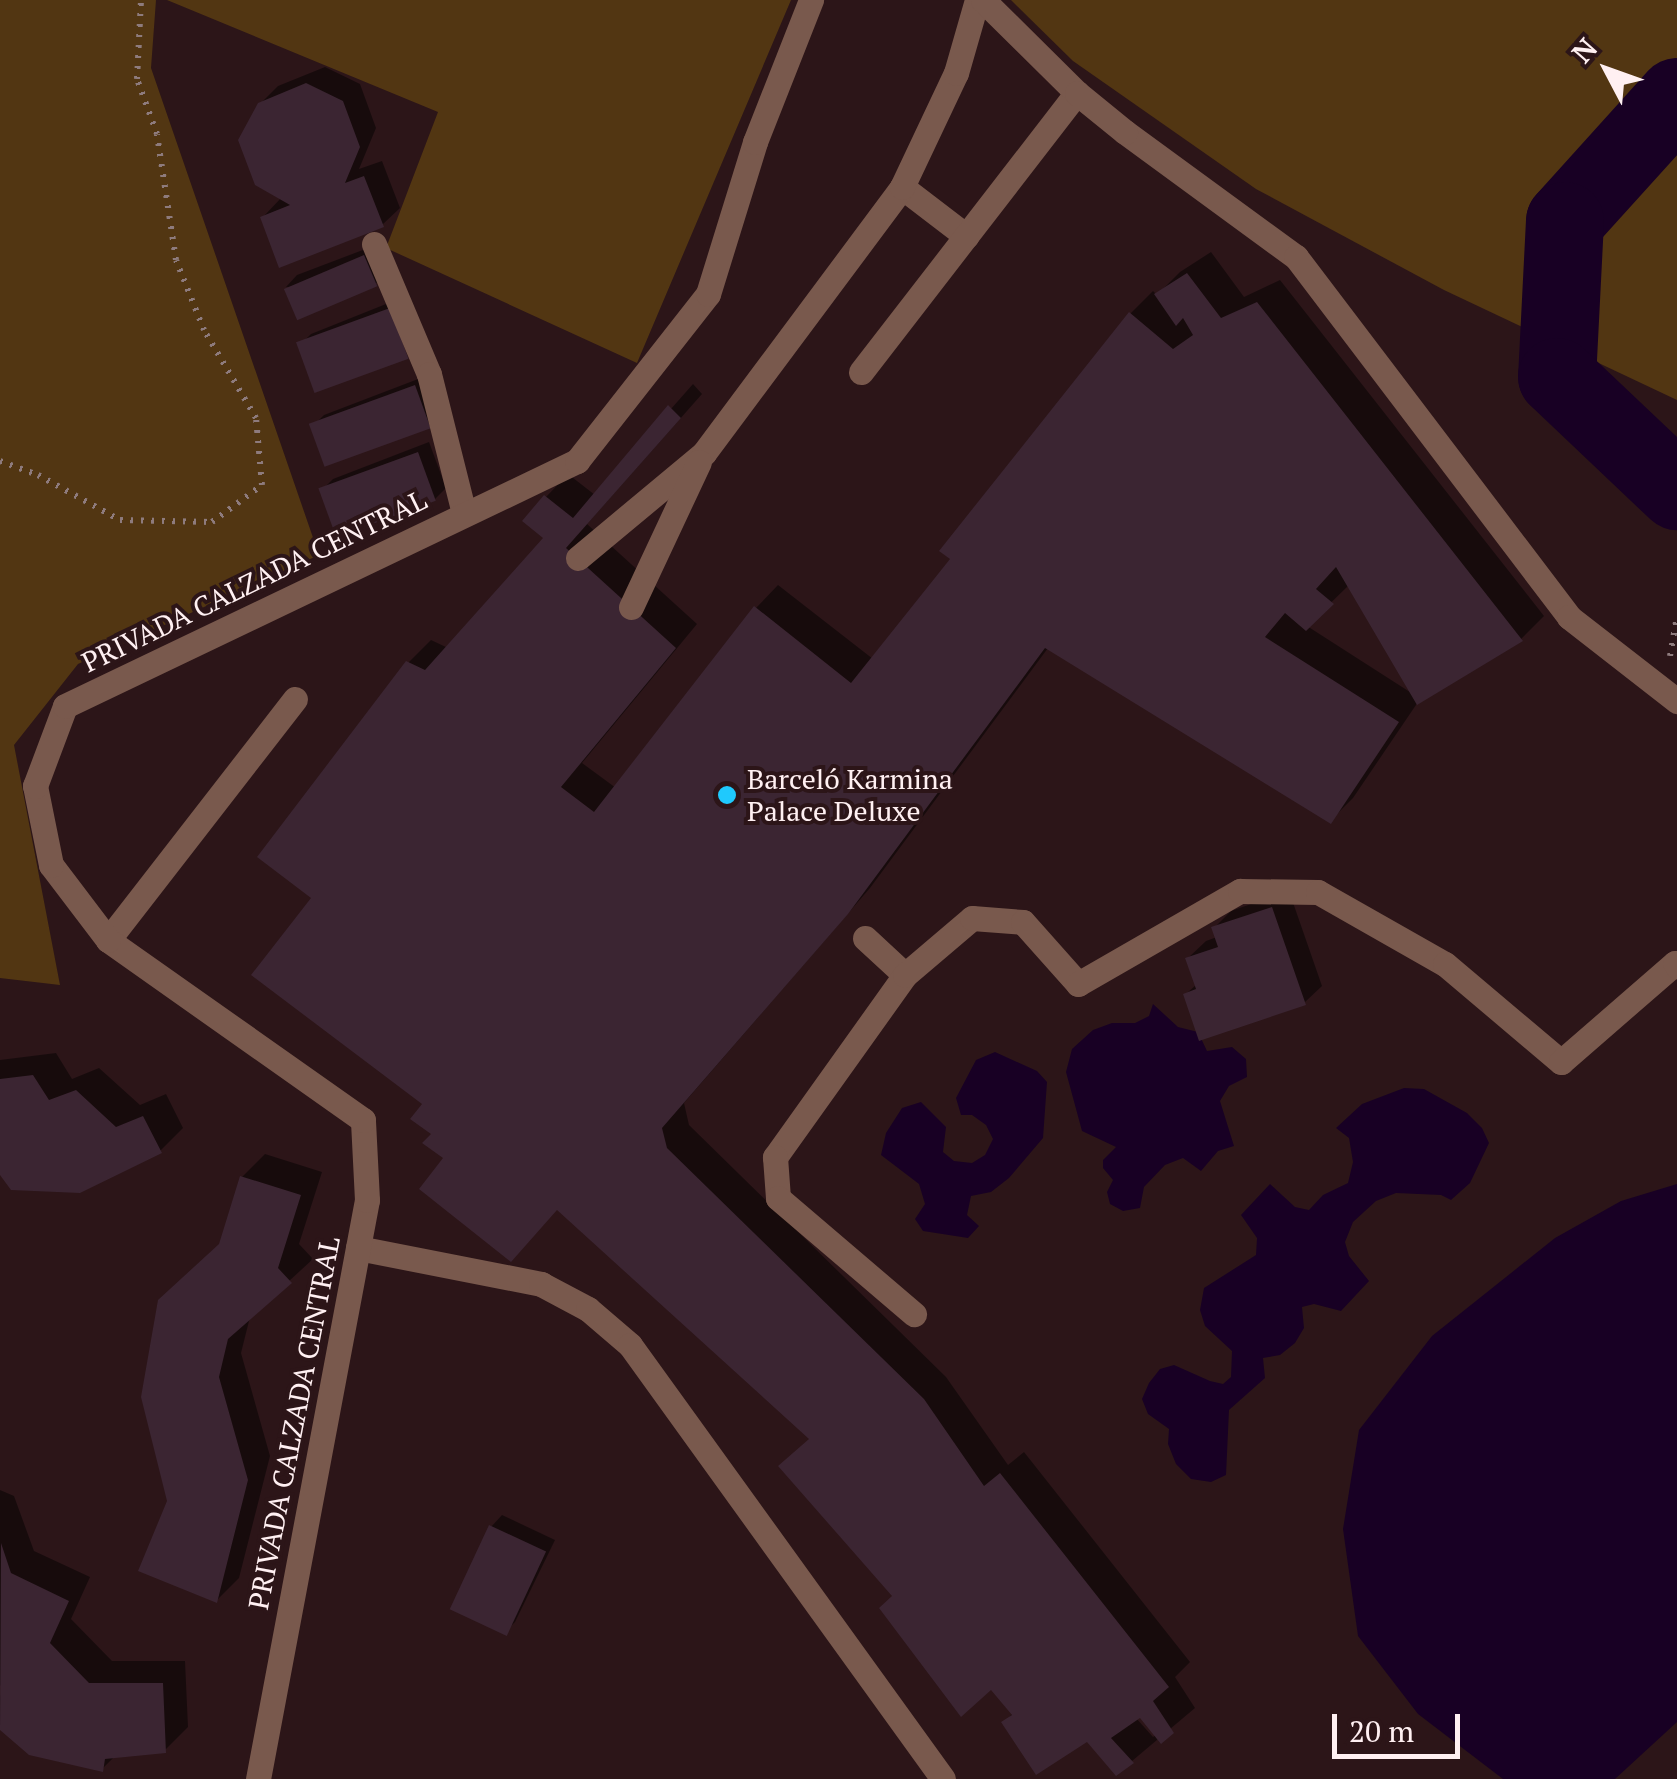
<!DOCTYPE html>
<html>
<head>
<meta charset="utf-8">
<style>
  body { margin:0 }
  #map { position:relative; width:1677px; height:1779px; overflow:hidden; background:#2c1518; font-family:"PT Serif",serif }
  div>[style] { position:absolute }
  .green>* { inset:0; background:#523612 }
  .water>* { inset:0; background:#180024 }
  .shadow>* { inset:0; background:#0007 }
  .river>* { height:78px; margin:-39px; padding:0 39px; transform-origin:39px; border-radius:39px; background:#180024 }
  .building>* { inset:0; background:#3b2532; transform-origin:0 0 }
  .path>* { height:6px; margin-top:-3px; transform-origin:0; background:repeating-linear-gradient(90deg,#8e7b7d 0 2.5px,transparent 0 10.5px) }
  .service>* { height:25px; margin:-12.5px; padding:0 12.5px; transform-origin:12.5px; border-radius:12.5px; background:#79594d }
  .minor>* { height:25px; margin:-12.5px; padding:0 12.5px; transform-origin:12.5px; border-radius:12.5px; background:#79594d }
  .dots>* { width:28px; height:28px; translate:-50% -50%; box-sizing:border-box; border:5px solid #2c1518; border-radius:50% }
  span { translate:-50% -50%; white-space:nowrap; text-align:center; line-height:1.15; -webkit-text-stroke:8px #2c1518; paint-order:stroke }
  .street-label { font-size:28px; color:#fff0f2 }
  .poi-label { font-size:28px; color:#fff0f2 }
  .left { translate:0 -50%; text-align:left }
  .north { position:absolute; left:1557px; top:20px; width:100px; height:100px; -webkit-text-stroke:8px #2c1518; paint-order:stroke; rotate:311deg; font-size:28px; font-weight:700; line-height:40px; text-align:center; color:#fff0f2 }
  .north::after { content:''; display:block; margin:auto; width:35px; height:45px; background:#fff0f2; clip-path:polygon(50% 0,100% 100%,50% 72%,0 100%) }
  .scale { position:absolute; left:1332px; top:1714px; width:128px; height:45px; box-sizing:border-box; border:5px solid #fff0f2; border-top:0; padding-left:12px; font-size:30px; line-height:35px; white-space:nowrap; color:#fff0f2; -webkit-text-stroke:8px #2c1518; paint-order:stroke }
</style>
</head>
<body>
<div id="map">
  <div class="green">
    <i style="clip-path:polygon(0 0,156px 0,151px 68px,319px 555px,78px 664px,14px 745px,60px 985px,0 978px)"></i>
    <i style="clip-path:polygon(167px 0,791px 0,637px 363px,386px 248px,438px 112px)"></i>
    <i style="clip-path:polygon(1011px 0,1677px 0,1677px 400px,1444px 290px,1256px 189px,1073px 61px)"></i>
  </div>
  <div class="water">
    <i style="clip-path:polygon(1153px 1004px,1178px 1027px,1198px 1032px,1207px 1051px,1232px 1047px,1246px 1059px,1247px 1077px,1229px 1086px,1220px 1101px,1234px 1146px,1218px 1151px,1201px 1171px,1183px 1158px,1165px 1165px,1144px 1187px,1140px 1208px,1123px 1211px,1110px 1204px,1107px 1192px,1113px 1180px,1103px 1168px,1103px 1160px,1116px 1147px,1082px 1131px,1066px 1072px,1072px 1049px,1093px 1030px,1112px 1023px,1135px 1023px,1149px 1016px)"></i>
    <i style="clip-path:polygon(995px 1052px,1037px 1071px,1047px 1082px,1043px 1138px,1009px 1178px,991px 1192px,971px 1196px,967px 1215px,979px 1226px,968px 1238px,923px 1231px,915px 1219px,925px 1204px,919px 1184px,881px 1155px,886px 1133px,902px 1108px,921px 1102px,946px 1127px,943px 1152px,954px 1161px,972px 1163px,985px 1155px,993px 1139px,986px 1125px,972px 1115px,961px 1115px,956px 1098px,976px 1060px)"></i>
    <i style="clip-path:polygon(1404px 1088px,1424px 1089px,1467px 1113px,1482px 1128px,1489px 1143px,1470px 1183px,1451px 1200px,1441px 1195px,1396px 1193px,1376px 1201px,1353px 1222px,1345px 1242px,1349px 1256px,1369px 1281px,1341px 1311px,1314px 1304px,1302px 1307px,1304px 1328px,1295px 1343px,1280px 1355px,1263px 1358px,1265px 1378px,1229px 1410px,1226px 1475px,1211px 1482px,1191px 1479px,1176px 1464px,1168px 1444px,1169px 1429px,1148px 1414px,1142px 1399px,1149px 1383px,1160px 1369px,1174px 1365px,1210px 1381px,1223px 1384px,1231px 1377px,1232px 1351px,1205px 1326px,1200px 1310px,1204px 1288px,1256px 1255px,1257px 1238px,1241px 1215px,1270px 1184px,1295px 1207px,1309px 1210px,1323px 1195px,1348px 1183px,1353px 1162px,1349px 1138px,1336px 1128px,1362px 1104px)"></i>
    <i style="clip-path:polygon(1677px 1184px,1677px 1722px,1615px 1779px,1503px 1779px,1418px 1714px,1358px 1636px,1343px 1529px,1359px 1430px,1432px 1336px,1555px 1238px,1621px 1201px)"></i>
  </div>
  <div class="shadow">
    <i style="clip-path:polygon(325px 67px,360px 84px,376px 128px,359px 169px,382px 161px,400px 208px,382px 225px,263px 217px,282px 197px,260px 104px,278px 86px)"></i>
    <i style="clip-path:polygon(376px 245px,387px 273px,375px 284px,286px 287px,297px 275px)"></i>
    <i style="clip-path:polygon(evenodd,1211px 252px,1244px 297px,1280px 280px,1544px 616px,1521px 639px,1418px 702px,1353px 798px,1330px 821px,1048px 648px,870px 888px,684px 1103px,689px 1125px,946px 1377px,1008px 1465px,1024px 1452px,1190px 1662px,1175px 1677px,1195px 1708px,1132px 1761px,1088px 1738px,1005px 1722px,1013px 1713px,991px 1687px,895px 1595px,811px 1438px,558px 1208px,446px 1158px,426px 1103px,314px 898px,408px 663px,431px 640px,448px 648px,546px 537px,546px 497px,568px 474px,595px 495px,693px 384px,702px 394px,587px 524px,697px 624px,582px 763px,616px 788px,756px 608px,778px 585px,873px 659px,953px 559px,1130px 314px,1153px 291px,1157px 295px,1180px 272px,1211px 252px,1349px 585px,1413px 694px,1307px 626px,1349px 585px,1211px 252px,1140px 1714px,1156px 1735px,1153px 1737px,1136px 1718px,1140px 1714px)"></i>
    <i style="clip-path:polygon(401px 298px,317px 392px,300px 345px,311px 334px)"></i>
    <i style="clip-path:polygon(426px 376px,430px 426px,313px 426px,324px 415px)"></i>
    <i style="clip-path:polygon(429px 442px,446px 488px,435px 499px,322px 490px,333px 479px)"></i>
    <i style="clip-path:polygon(1289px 891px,1322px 986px,1304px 1003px,1186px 994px,1197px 984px,1188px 958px,1206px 941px,1217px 937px,1214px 928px,1231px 911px)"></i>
    <i style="clip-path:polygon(56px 1053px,72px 1079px,99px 1068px,140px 1105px,166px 1094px,183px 1128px,160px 1151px,0 1171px,0 1060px)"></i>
    <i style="clip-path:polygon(265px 1154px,322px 1172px,299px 1244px,313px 1259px,250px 1317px,241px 1353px,270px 1456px,239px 1578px,217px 1600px,170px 1501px,222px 1243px,242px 1177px)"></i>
    <i style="clip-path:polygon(0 1490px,14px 1496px,34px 1551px,90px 1577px,71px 1619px,112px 1661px,185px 1661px,188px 1727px,165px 1750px,115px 1756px,102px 1769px,30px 1753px,0 1727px,0 1696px,5px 1690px,0 1685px)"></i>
    <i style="clip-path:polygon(502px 1515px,555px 1540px,515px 1622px,504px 1633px,491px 1527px)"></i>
  </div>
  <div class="river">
    <i style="left:1677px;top:97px;width:167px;rotate:132.1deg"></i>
    <i style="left:1565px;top:221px;width:156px;rotate:92.9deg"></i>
    <i style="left:1557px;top:377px;width:166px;rotate:43.5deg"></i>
  </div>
  <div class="building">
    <i style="clip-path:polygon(306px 83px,343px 101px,360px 147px,345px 183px,364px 176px,384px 227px,279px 268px,260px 217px,290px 205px,255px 185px,238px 140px,258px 103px)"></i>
    <i style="left:364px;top:255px;width:34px;height:87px;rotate:67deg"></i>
    <i style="clip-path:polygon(1187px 273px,1221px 318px,1257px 302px,1523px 641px,1417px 705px,1336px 567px,1316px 589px,1334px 604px,1306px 631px,1285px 613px,1265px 637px,1399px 722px,1331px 824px,1045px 648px,848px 914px,662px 1128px,667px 1148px,924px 1399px,984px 1486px,1000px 1473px,1169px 1687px,1153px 1701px,1174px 1733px,1161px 1744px,1140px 1718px,1111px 1738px,1134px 1763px,1116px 1776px,1087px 1742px,1036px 1775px,1001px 1722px,1012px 1715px,991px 1690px,961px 1717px,879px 1608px,892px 1596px,778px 1466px,809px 1439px,557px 1210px,511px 1262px,419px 1189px,443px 1158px,422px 1143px,431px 1134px,410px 1119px,422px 1104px,251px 975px,311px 898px,257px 857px,406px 661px,425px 670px,543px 538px,522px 521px,544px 495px,573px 518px,668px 405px,681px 418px,566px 548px,676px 648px,561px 787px,594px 812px,754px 606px,851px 683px,950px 559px,939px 551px,1129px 312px,1173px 349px,1193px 335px,1183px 318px,1176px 326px,1154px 294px)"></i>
    <i style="left:390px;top:308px;width:54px;height:100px;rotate:70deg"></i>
    <i style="left:415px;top:385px;width:46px;height:113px;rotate:70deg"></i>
    <i style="left:418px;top:452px;width:52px;height:106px;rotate:70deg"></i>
    <i style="clip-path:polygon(1272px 907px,1306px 1005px,1199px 1041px,1183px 994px,1196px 989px,1185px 958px,1218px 947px,1211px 927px)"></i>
    <i style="clip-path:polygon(33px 1075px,49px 1100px,76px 1090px,116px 1127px,143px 1116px,162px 1153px,80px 1193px,11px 1190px,0 1175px,0 1079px)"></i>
    <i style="clip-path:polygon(240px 1176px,301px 1195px,278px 1268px,292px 1283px,228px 1339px,219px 1377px,248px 1480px,217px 1603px,138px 1571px,167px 1501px,141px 1397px,158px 1300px,219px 1244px)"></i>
    <i style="left:489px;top:1525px;width:63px;height:93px;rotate:25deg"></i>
    <i style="clip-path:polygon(1px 1543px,11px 1573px,69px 1601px,50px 1643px,89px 1683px,163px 1683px,166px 1753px,105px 1759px,103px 1772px,29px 1755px,0 1730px)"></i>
  </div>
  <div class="path">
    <i style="left:0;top:461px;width:40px;rotate:20.2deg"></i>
    <i style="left:38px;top:475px;width:94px;rotate:28.8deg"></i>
    <i style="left:120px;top:520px;width:92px;rotate:1.2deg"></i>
    <i style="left:212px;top:522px;width:62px;rotate:-36.5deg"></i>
    <i style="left:262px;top:485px;width:67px;rotate:-95.1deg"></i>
    <i style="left:256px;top:418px;width:102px;rotate:-120.6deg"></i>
    <i style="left:204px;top:330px;width:75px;rotate:-111.8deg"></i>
    <i style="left:176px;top:260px;width:127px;rotate:-98.6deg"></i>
    <i style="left:157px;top:134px;width:59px;rotate:-110deg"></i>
    <i style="left:137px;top:79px;width:79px;rotate:-87.1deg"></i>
    <i style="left:1670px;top:656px;width:40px;rotate:-80deg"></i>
  </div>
  <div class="service">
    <i style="left:1125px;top:132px;width:212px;rotate:36.2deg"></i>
    <i style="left:1296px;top:257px;width:452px;rotate:52.8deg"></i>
    <i style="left:1569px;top:617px;width:137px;rotate:37.9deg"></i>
    <i style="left:902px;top:187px;width:81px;rotate:37.4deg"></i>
    <i style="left:374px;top:244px;width:141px;rotate:67.1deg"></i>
    <i style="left:429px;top:374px;width:143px;rotate:75.9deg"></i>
    <i style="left:861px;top:372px;width:353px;rotate:-52.3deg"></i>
    <i style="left:578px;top:558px;width:164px;rotate:-39.8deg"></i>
    <i style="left:704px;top:453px;width:332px;rotate:-53.3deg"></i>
    <i style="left:902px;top:187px;width:126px;rotate:-64.7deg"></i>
    <i style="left:956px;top:73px;width:76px;rotate:-74deg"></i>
    <i style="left:631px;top:607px;width:160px;rotate:-64.9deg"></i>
    <i style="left:865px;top:938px;width:54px;rotate:42.8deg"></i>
    <i style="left:905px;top:975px;width:224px;rotate:125.5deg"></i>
    <i style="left:775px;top:1157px;width:41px;rotate:85.8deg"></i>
    <i style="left:778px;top:1198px;width:179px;rotate:40.5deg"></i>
    <i style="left:108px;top:940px;width:305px;rotate:-52.2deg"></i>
    <i style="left:905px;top:975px;width:88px;rotate:-40.4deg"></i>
    <i style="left:972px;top:918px;width:51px;rotate:4.5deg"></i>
    <i style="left:1023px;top:922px;width:83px;rotate:48.4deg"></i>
    <i style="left:1078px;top:984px;width:187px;rotate:-29.9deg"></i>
    <i style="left:1240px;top:891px;width:78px;rotate:0.7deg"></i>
    <i style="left:1318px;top:892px;width:146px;rotate:29.6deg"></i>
  </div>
  <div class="minor">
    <i style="left:983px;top:0;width:132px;rotate:44.7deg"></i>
    <i style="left:1077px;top:93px;width:62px;rotate:39.1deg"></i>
    <i style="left:1445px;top:964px;width:152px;rotate:40.2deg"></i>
    <i style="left:1561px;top:1062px;width:151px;rotate:-41deg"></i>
    <i style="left:1675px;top:963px;width:4px;rotate:56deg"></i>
    <i style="left:358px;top:1248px;width:187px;rotate:11.1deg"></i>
    <i style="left:541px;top:1284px;width:53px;rotate:28deg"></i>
    <i style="left:588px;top:1309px;width:55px;rotate:40.6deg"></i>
    <i style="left:630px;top:1345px;width:535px;rotate:54.2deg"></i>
    <i style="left:258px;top:1779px;width:589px;rotate:-79.34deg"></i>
    <i style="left:367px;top:1200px;width:80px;rotate:-92.9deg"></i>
    <i style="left:363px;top:1120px;width:312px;rotate:-144.8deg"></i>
    <i style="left:108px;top:940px;width:94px;rotate:-127.2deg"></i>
    <i style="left:51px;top:865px;width:81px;rotate:-101.4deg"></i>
    <i style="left:35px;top:786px;width:85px;rotate:-69.4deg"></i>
    <i style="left:65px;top:706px;width:568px;rotate:-25.57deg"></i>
    <i style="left:577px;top:461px;width:212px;rotate:-51.9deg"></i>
    <i style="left:708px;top:294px;width:159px;rotate:-72.8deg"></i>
    <i style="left:755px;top:142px;width:153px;rotate:-68.5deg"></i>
  </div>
  <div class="dots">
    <i style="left:727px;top:795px;background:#1fc9fd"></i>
  </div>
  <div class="street-label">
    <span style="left:254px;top:581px;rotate:-26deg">PRIVADA CALZADA CENTRAL</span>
    <span style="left:294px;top:1423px;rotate:-79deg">PRIVADA CALZADA CENTRAL</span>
  </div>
  <div class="poi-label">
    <span class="left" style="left:747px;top:795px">Barceló Karmina<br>Palace Deluxe</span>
  </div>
  <div class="north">N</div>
  <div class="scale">20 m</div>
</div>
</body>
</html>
